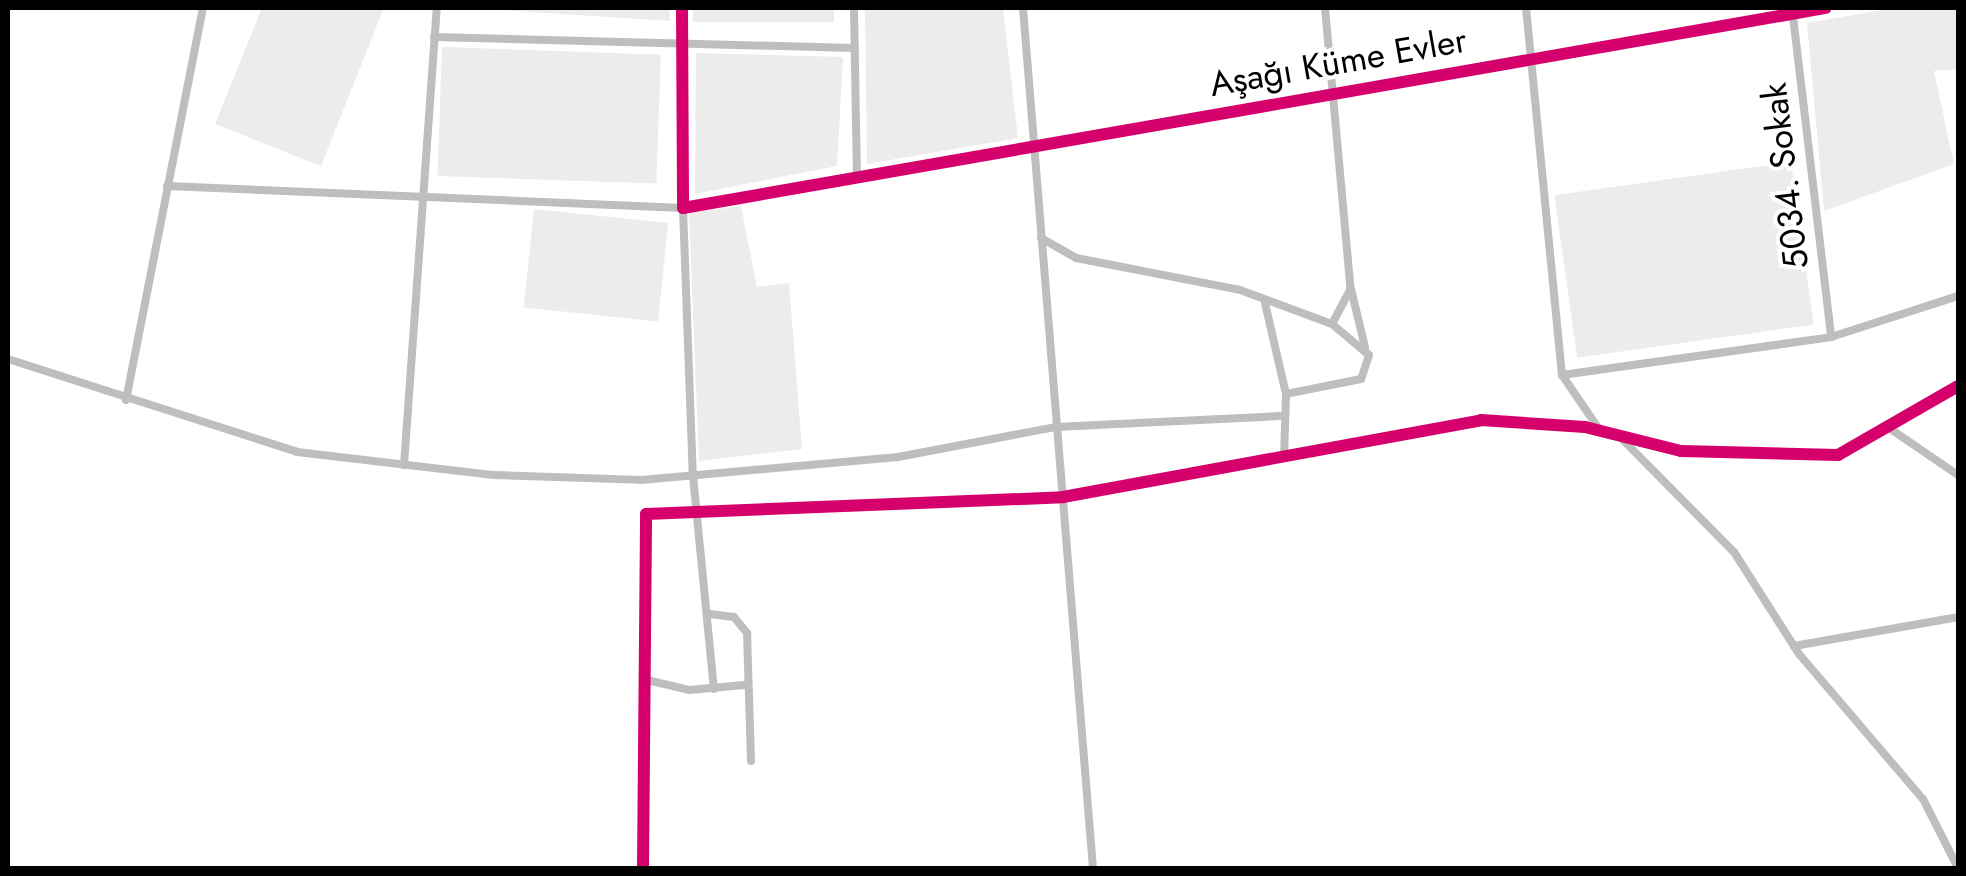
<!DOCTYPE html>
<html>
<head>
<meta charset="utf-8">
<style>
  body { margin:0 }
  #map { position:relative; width:1966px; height:876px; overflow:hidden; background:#fff; font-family:Jost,sans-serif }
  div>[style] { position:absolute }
  .green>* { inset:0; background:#ececec; transform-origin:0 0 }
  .street>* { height:8px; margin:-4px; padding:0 4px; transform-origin:4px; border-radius:4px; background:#bebebe }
  .cycleway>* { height:12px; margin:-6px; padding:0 6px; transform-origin:6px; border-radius:6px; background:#d6006c }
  span { translate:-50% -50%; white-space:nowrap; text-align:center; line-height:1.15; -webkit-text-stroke:8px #fff; paint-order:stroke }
  .street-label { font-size:35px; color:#000 }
  .frame { position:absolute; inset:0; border:10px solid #000; pointer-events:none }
</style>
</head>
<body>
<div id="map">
  <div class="green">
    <i style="clip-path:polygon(262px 8px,383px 10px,321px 166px,215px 124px)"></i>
    <i style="clip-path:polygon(468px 8px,669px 8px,670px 21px)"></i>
    <i style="left:693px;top:8px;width:141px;height:14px"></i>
    <i style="clip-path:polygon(865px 8px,1003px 8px,1018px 138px,867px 164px)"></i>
    <i style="clip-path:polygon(1894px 8px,1958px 8px,1958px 69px,1934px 71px,1954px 164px,1824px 211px,1807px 23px)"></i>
    <i style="left:442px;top:47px;width:219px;height:129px;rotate:2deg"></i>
    <i style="clip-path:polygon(696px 53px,843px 57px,837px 166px,695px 194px)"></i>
    <i style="left:1791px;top:162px;width:164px;height:239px;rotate:82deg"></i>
    <i style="clip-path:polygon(741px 206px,757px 287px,789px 283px,802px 449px,699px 461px,689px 213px)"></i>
    <i style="left:534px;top:209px;width:135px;height:99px;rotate:6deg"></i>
  </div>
  <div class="street">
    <i style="left:682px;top:8px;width:200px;rotate:89.7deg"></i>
    <i style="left:683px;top:208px;width:1160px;rotate:-9.93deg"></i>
    <i style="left:854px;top:8px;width:169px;rotate:89deg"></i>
    <i style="left:1023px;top:8px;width:863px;rotate:85.35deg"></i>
    <i style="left:1325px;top:8px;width:278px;rotate:84.8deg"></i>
    <i style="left:1350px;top:285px;width:64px;rotate:76.4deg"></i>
    <i style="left:1526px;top:8px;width:369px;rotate:84.4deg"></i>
    <i style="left:1562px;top:375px;width:69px;rotate:55.6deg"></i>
    <i style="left:1792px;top:8px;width:331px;rotate:83.2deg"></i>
    <i style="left:434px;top:37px;width:421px;rotate:1.5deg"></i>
    <i style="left:167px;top:186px;width:516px;rotate:2.44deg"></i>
    <i style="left:683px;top:208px;width:268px;rotate:87.9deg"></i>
    <i style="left:693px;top:476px;width:214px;rotate:84.4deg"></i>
    <i style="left:1041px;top:238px;width:40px;rotate:29.7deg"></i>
    <i style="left:1076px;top:258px;width:167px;rotate:11deg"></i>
    <i style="left:1240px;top:290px;width:98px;rotate:20.3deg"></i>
    <i style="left:1332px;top:324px;width:48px;rotate:40deg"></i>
    <i style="left:1369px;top:355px;width:25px;rotate:108deg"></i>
    <i style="left:1361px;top:379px;width:76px;rotate:168.7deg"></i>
    <i style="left:1265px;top:303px;width:93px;rotate:77deg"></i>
    <i style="left:1286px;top:394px;width:63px;rotate:91.8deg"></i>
    <i style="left:1332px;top:324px;width:38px;rotate:-62deg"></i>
    <i style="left:8px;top:359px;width:304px;rotate:17.8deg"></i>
    <i style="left:297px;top:452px;width:198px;rotate:6.7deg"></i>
    <i style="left:494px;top:475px;width:147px;rotate:1.9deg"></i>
    <i style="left:641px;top:480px;width:258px;rotate:-5.1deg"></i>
    <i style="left:898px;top:457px;width:161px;rotate:-10.8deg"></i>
    <i style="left:1056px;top:427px;width:223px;rotate:-2.8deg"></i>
    <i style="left:1562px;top:375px;width:272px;rotate:-8deg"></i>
    <i style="left:1831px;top:337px;width:133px;rotate:-17.9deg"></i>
    <i style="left:126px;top:400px;width:399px;rotate:-78.9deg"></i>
    <i style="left:1889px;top:428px;width:83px;rotate:34.3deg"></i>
    <i style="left:1624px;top:441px;width:156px;rotate:45.3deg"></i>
    <i style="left:1734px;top:552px;width:121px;rotate:57.5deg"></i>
    <i style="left:1799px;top:654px;width:191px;rotate:49.5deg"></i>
    <i style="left:1923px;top:799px;width:77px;rotate:63.1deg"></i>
    <i style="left:404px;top:465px;width:458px;rotate:-85.9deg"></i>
    <i style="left:710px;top:614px;width:24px;rotate:7deg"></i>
    <i style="left:734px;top:617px;width:21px;rotate:51deg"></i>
    <i style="left:747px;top:633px;width:128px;rotate:88.2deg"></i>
    <i style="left:1794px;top:646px;width:167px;rotate:-10deg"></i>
    <i style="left:647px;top:680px;width:43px;rotate:13.4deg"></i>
    <i style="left:689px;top:690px;width:56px;rotate:-5.1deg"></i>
    <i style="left:643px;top:867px;width:353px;rotate:-89.5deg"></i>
    <i style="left:646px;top:514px;width:417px;rotate:-2.3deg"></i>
    <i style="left:1063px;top:497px;width:425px;rotate:-10.4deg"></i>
    <i style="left:1481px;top:420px;width:104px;rotate:3.9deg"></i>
    <i style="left:1585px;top:427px;width:99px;rotate:14deg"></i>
    <i style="left:1681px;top:451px;width:157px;rotate:1.5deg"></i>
    <i style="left:1838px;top:455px;width:138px;rotate:-29.9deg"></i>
  </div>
  <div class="cycleway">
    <i style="left:682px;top:8px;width:200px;rotate:89.7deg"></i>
    <i style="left:683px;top:208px;width:1160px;rotate:-9.93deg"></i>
    <i style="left:643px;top:867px;width:353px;rotate:-89.5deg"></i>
    <i style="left:646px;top:514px;width:417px;rotate:-2.3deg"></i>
    <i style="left:1063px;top:497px;width:425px;rotate:-10.4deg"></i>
    <i style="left:1481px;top:420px;width:104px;rotate:3.9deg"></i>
    <i style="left:1585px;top:427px;width:99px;rotate:14deg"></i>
    <i style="left:1681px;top:451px;width:157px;rotate:1.5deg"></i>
    <i style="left:1838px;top:455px;width:138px;rotate:-29.9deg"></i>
  </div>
  <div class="street-label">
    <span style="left:1338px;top:62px;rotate:-10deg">Aşağı Küme Evler</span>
    <span style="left:1785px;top:176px;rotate:-97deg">5034. Sokak</span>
  </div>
  <div class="frame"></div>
</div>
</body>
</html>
